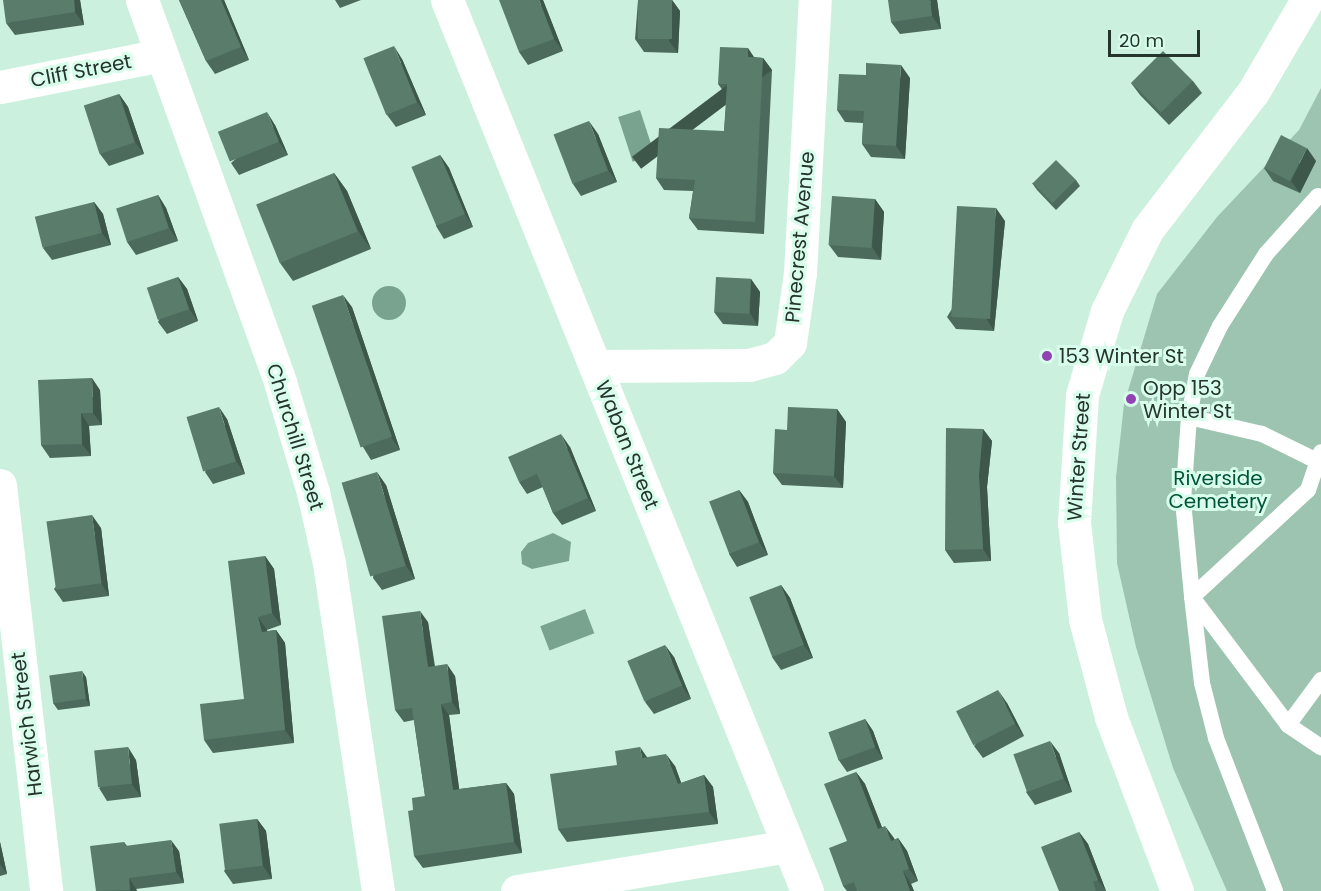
<!DOCTYPE html>
<html>
<head>
<meta charset="utf-8">
<style>
  body { margin:0 }
  #map { position:relative; width:1321px; height:891px; overflow:hidden; background:#cbf1de; font-family:Poppins,sans-serif }
  div>[style] { position:absolute }
  .green>* { inset:0; background:#9cc4b0 }
  .water>* { inset:0; background:#79a38f; transform-origin:0 0 }
  .round { border-radius:50% }
  .service>* { height:16px; margin:-8px; padding:0 8px; transform-origin:8px; border-radius:8px; background:#fff }
  .minor>* { height:33px; margin:-16.5px; padding:0 16.5px; transform-origin:16.5px; border-radius:16.5px; background:#fff }
  .primary>* { height:33px; margin:-16.5px; padding:0 16.5px; transform-origin:16.5px; border-radius:16.5px; background:#fff }
  .wall>* { inset:0; background:#4d6b5c }
  .shaded-wall>* { inset:0; background:#3e574b; transform-origin:0 0 }
  .building>* { inset:0; background:#597c6b; transform-origin:0 0 }
  .dots>* { width:16px; height:16px; translate:-50% -50%; box-sizing:border-box; border:3px solid #d8feeb; border-radius:50% }
  span { translate:-50% -50%; white-space:nowrap; text-align:center; line-height:1.15; -webkit-text-stroke:6px #d8feeb; paint-order:stroke }
  .street-label { font-size:20px; color:#25342d }
  .poi-label { font-size:20px; color:#25342d }
  .left { translate:0 -50%; text-align:left }
  .park-label { font-size:20px; color:#01543a }
  .scale { position:absolute; left:1108px; top:30px; width:92px; height:27px; box-sizing:border-box; border:3px solid #25342d; border-top:0; padding-left:8px; font-size:18px; line-height:21px; white-space:nowrap; color:#25342d; -webkit-text-stroke:4px #d8feeb; paint-order:stroke }
</style>
</head>
<body>
<div id="map">
  <div class="green">
    <i style="clip-path:polygon(1321px 88px,1321px 891px,1227px 891px,1173px 768px,1136px 647px,1117px 563px,1116px 477px,1124px 404px,1157px 294px,1217px 217px,1299px 130px)"></i>
  </div>
  <div class="water">
    <i style="left:640px;top:110px;width:47px;height:23px;rotate:72deg"></i>
    <i class="round" style="left:372px;top:286px;width:34px;height:34px"></i>
    <i style="clip-path:polygon(553px 533px,571px 542px,569px 561px,532px 569px,522px 564px,521px 552px,528px 543px)"></i>
    <i style="left:585px;top:609px;width:26px;height:48px;rotate:69deg"></i>
  </div>
  <div class="service">
    <i style="left:1189px;top:417px;width:44px;rotate:-79.5deg"></i>
    <i style="left:1197px;top:374px;width:53px;rotate:-64.4deg"></i>
    <i style="left:1220px;top:326px;width:85px;rotate:-57.4deg"></i>
    <i style="left:1266px;top:254px;width:78px;rotate:-48.1deg"></i>
    <i style="left:1321px;top:463px;width:66px;rotate:-153.8deg"></i>
    <i style="left:1262px;top:434px;width:75px;rotate:-166.9deg"></i>
    <i style="left:1189px;top:417px;width:84px;rotate:94.1deg"></i>
    <i style="left:1183px;top:501px;width:96px;rotate:84.6deg"></i>
    <i style="left:1192px;top:597px;width:160px;rotate:53.1deg"></i>
    <i style="left:1288px;top:725px;width:56px;rotate:-53.7deg"></i>
    <i style="left:1288px;top:725px;width:40px;rotate:34deg"></i>
    <i style="left:1275px;top:891px;width:164px;rotate:-111.1deg"></i>
    <i style="left:1216px;top:738px;width:57px;rotate:-104.3deg"></i>
    <i style="left:1202px;top:683px;width:87px;rotate:-96.6deg"></i>
    <i style="left:1192px;top:597px;width:158px;rotate:-42.7deg"></i>
    <i style="left:1308px;top:490px;width:40px;rotate:-71.1deg"></i>
  </div>
  <div class="minor">
    <i style="left:142px;top:0;width:406px;rotate:70.1deg"></i>
    <i style="left:280px;top:382px;width:115px;rotate:73.3deg"></i>
    <i style="left:313px;top:492px;width:73px;rotate:77.3deg"></i>
    <i style="left:329px;top:563px;width:332px;rotate:81.5deg"></i>
    <i style="left:447px;top:0;width:961px;rotate:68deg"></i>
    <i style="left:0;top:87px;width:165px;rotate:-11.2deg"></i>
    <i style="left:595px;top:366px;width:154px;rotate:-0.4deg"></i>
    <i style="left:749px;top:365px;width:27px;rotate:-15deg"></i>
    <i style="left:775px;top:358px;width:21px;rotate:-45deg"></i>
    <i style="left:790px;top:343px;width:71px;rotate:-81.9deg"></i>
    <i style="left:800px;top:273px;width:273px;rotate:-86.9deg"></i>
    <i style="left:0;top:485px;width:409px;rotate:83.5deg"></i>
    <i style="left:517px;top:891px;width:275px;rotate:-9.4deg"></i>
  </div>
  <div class="primary">
    <i style="left:1177px;top:891px;width:186px;rotate:-110.8deg"></i>
    <i style="left:1111px;top:717px;width:101px;rotate:-104.9deg"></i>
    <i style="left:1085px;top:619px;width:97px;rotate:-96.5deg"></i>
    <i style="left:1074px;top:523px;width:128px;rotate:-86.4deg"></i>
    <i style="left:1082px;top:395px;width:88px;rotate:-73.4deg"></i>
    <i style="left:1107px;top:311px;width:90px;rotate:-63.7deg"></i>
    <i style="left:1147px;top:230px;width:174px;rotate:-52.5deg"></i>
    <i style="left:1253px;top:92px;width:107px;rotate:-59.6deg"></i>
  </div>
  <div class="wall">
    <i style="clip-path:polygon(80px 0,84px 25px,15px 35px,6px 23px)"></i>
    <i style="clip-path:polygon(179px 0,224px 0,249px 60px,215px 74px,206px 61px)"></i>
    <i style="clip-path:polygon(335px 0,361px 0,340px 8px)"></i>
    <i style="clip-path:polygon(543px 0,563px 51px,528px 65px,519px 52px)"></i>
    <i style="clip-path:polygon(638px 0,672px 0,680px 11px,678px 53px,644px 52px,635px 39px)"></i>
    <i style="clip-path:polygon(937px 0,941px 29px,900px 34px,891px 22px)"></i>
    <i style="clip-path:polygon(754px 57px,763px 58px,772px 70px,764px 234px,698px 230px,689px 218px,693px 191px,664px 190px,656px 178px,724px 131px,727px 96px,718px 84px)"></i>
    <i style="clip-path:polygon(402px 59px,426px 115px,396px 127px,387px 115px)"></i>
    <i style="clip-path:polygon(866px 75px,910px 78px,905px 159px,871px 157px,862px 144px,863px 123px,845px 122px,837px 110px)"></i>
    <i style="clip-path:polygon(1193px 81px,1202px 93px,1169px 125px,1140px 95px,1131px 83px)"></i>
    <i style="clip-path:polygon(119px 94px,128px 107px,144px 154px,109px 166px,100px 154px)"></i>
    <i style="clip-path:polygon(275px 125px,288px 155px,239px 175px,231px 163px)"></i>
    <i style="clip-path:polygon(598px 134px,617px 182px,581px 196px,573px 184px)"></i>
    <i style="clip-path:polygon(440px 155px,449px 168px,473px 227px,444px 239px,436px 226px)"></i>
    <i style="clip-path:polygon(1316px 161px,1300px 193px,1273px 181px,1264px 168px)"></i>
    <i style="clip-path:polygon(334px 173px,347px 191px,371px 249px,293px 281px,280px 263px)"></i>
    <i style="clip-path:polygon(1076px 180px,1080px 186px,1056px 210px,1037px 190px,1032px 183px)"></i>
    <i style="clip-path:polygon(158px 195px,166px 208px,178px 241px,136px 255px,127px 242px)"></i>
    <i style="clip-path:polygon(875px 199px,884px 212px,881px 260px,838px 257px,829px 245px)"></i>
    <i style="clip-path:polygon(94px 202px,103px 214px,111px 245px,52px 260px,43px 248px)"></i>
    <i style="clip-path:polygon(1005px 221px,994px 331px,956px 329px,947px 317px)"></i>
    <i style="clip-path:polygon(178px 277px,187px 289px,198px 321px,167px 334px,158px 322px)"></i>
    <i style="clip-path:polygon(751px 279px,760px 292px,758px 326px,723px 324px,714px 312px)"></i>
    <i style="clip-path:polygon(352px 307px,400px 450px,371px 460px,363px 447px)"></i>
    <i style="clip-path:polygon(100px 390px,102px 425px,89px 426px,91px 456px,50px 458px,41px 445px)"></i>
    <i style="clip-path:polygon(837px 409px,846px 422px,843px 488px,782px 485px,773px 473px,787px 430px)"></i>
    <i style="clip-path:polygon(227px 419px,245px 474px,213px 484px,205px 472px)"></i>
    <i style="clip-path:polygon(983px 429px,992px 441px,987px 487px,991px 561px,954px 563px,945px 550px)"></i>
    <i style="clip-path:polygon(570px 447px,596px 511px,562px 525px,553px 513px,543px 487px,527px 494px,519px 482px)"></i>
    <i style="clip-path:polygon(386px 485px,415px 579px,382px 590px,373px 578px)"></i>
    <i style="clip-path:polygon(739px 490px,748px 502px,768px 555px,737px 567px,729px 554px)"></i>
    <i style="clip-path:polygon(101px 528px,109px 596px,63px 602px,54px 589px)"></i>
    <i style="clip-path:polygon(265px 556px,274px 569px,281px 625px,267px 630px,267px 631px,276px 630px,285px 643px,294px 743px,213px 753px,204px 740px,244px 699px)"></i>
    <i style="clip-path:polygon(781px 585px,790px 598px,813px 658px,781px 670px,772px 657px)"></i>
    <i style="clip-path:polygon(428px 622px,435px 666px,455px 676px,460px 714px,449px 715px,459px 789px,506px 783px,514px 794px,522px 853px,423px 868px,414px 856px,413px 810px,425px 796px,414px 720px,404px 722px,395px 710px)"></i>
    <i style="clip-path:polygon(674px 657px,691px 699px,654px 714px,645px 702px)"></i>
    <i style="clip-path:polygon(86px 677px,90px 706px,58px 710px,53px 703px)"></i>
    <i style="clip-path:polygon(1007px 703px,1024px 736px,983px 758px,974px 746px)"></i>
    <i style="clip-path:polygon(865px 719px,873px 731px,883px 759px,847px 772px,838px 759px)"></i>
    <i style="clip-path:polygon(1059px 753px,1072px 792px,1035px 805px,1026px 792px)"></i>
    <i style="clip-path:polygon(647px 757px,675px 766px,681px 783px,704px 775px,713px 787px,718px 824px,567px 842px,558px 829px)"></i>
    <i style="clip-path:polygon(136px 760px,141px 797px,107px 801px,99px 788px)"></i>
    <i style="clip-path:polygon(856px 772px,865px 784px,882px 827px,895px 840px,898px 838px,907px 851px,918px 881px,911px 884px,914px 891px,847px 891px,843px 886px,847px 841px)"></i>
    <i style="clip-path:polygon(257px 819px,266px 831px,272px 879px,233px 884px,224px 871px)"></i>
    <i style="clip-path:polygon(1079px 832px,1088px 844px,1106px 891px,1059px 891px)"></i>
    <i style="clip-path:polygon(0 842px,7px 874px,0 876px)"></i>
    <i style="clip-path:polygon(124px 842px,127px 846px,179px 851px,184px 883px,136px 889px,137px 891px,96px 891px)"></i>
  </div>
  <div class="shaded-wall">
    <i style="clip-path:polygon(74px 0,80px 0,84px 25px,75px 12px)"></i>
    <i style="clip-path:polygon(221px 0,224px 0,249px 60px,241px 47px)"></i>
    <i style="clip-path:polygon(539px 0,543px 0,563px 51px,554px 39px)"></i>
    <i style="clip-path:polygon(672px 0,680px 11px,678px 53px,669px 41px)"></i>
    <i style="clip-path:polygon(930px 0,937px 0,941px 29px,932px 16px)"></i>
    <i style="clip-path:polygon(394px 46px,402px 59px,426px 115px,417px 102px)"></i>
    <i style="clip-path:polygon(748px 48px,756px 60px,748px 57px)"></i>
    <i style="left:763px;top:58px;width:15px;height:164px;rotate:53deg"></i>
    <i style="clip-path:polygon(901px 65px,910px 78px,905px 159px,896px 146px)"></i>
    <i style="clip-path:polygon(119px 94px,128px 107px,144px 154px,135px 142px)"></i>
    <i style="clip-path:polygon(267px 112px,275px 125px,288px 155px,279px 142px)"></i>
    <i style="clip-path:polygon(589px 121px,598px 134px,617px 182px,608px 170px)"></i>
    <i style="clip-path:polygon(1307px 148px,1316px 161px,1300px 193px,1291px 181px)"></i>
    <i style="clip-path:polygon(440px 155px,449px 168px,473px 227px,465px 214px)"></i>
    <i style="clip-path:polygon(334px 173px,347px 191px,371px 249px,358px 231px)"></i>
    <i style="clip-path:polygon(158px 195px,166px 208px,178px 241px,169px 228px)"></i>
    <i style="clip-path:polygon(875px 199px,884px 212px,881px 260px,872px 247px)"></i>
    <i style="clip-path:polygon(94px 202px,103px 214px,111px 245px,102px 233px)"></i>
    <i style="clip-path:polygon(996px 208px,1005px 221px,994px 331px,986px 318px)"></i>
    <i style="clip-path:polygon(178px 277px,187px 289px,198px 321px,189px 309px)"></i>
    <i style="clip-path:polygon(751px 279px,760px 292px,758px 326px,750px 313px)"></i>
    <i style="clip-path:polygon(343px 295px,352px 307px,400px 450px,391px 437px)"></i>
    <i style="clip-path:polygon(92px 378px,100px 390px,102px 425px,93px 413px)"></i>
    <i style="clip-path:polygon(219px 407px,227px 419px,245px 474px,236px 461px)"></i>
    <i style="clip-path:polygon(837px 409px,846px 422px,843px 488px,834px 476px)"></i>
    <i style="clip-path:polygon(81px 413px,89px 426px,91px 456px,82px 444px)"></i>
    <i style="clip-path:polygon(983px 429px,992px 441px,987px 487px,991px 561px,983px 549px,979px 475px)"></i>
    <i style="clip-path:polygon(561px 434px,570px 447px,596px 511px,588px 498px)"></i>
    <i style="clip-path:polygon(377px 472px,386px 485px,415px 579px,406px 566px)"></i>
    <i style="clip-path:polygon(739px 490px,748px 502px,768px 555px,759px 542px)"></i>
    <i style="clip-path:polygon(92px 515px,101px 528px,109px 596px,101px 583px)"></i>
    <i style="clip-path:polygon(265px 556px,274px 569px,281px 625px,272px 613px)"></i>
    <i style="clip-path:polygon(781px 585px,790px 598px,813px 658px,804px 645px)"></i>
    <i style="clip-path:polygon(420px 611px,428px 622px,436px 679px,428px 667px)"></i>
    <i style="clip-path:polygon(258px 617px,267px 630px,270px 645px,262px 632px)"></i>
    <i style="clip-path:polygon(276px 630px,285px 643px,294px 743px,285px 730px)"></i>
    <i style="clip-path:polygon(665px 645px,674px 657px,691px 699px,682px 686px)"></i>
    <i style="clip-path:polygon(447px 664px,455px 676px,460px 714px,452px 702px)"></i>
    <i style="clip-path:polygon(82px 671px,86px 677px,90px 706px,86px 699px)"></i>
    <i style="clip-path:polygon(998px 690px,1007px 703px,1024px 736px,1015px 724px)"></i>
    <i style="clip-path:polygon(441px 704px,449px 715px,461px 802px,453px 790px)"></i>
    <i style="clip-path:polygon(865px 719px,873px 731px,883px 759px,875px 747px)"></i>
    <i style="clip-path:polygon(1050px 741px,1059px 753px,1072px 792px,1064px 779px)"></i>
    <i style="clip-path:polygon(128px 747px,136px 760px,141px 797px,132px 784px)"></i>
    <i style="clip-path:polygon(640px 747px,649px 760px,642px 758px)"></i>
    <i style="clip-path:polygon(666px 754px,675px 766px,686px 796px,678px 784px)"></i>
    <i style="clip-path:polygon(856px 772px,865px 784px,887px 841px,878px 829px)"></i>
    <i style="clip-path:polygon(704px 775px,713px 787px,718px 824px,709px 812px)"></i>
    <i style="clip-path:polygon(506px 783px,514px 794px,522px 853px,514px 842px)"></i>
    <i style="clip-path:polygon(257px 819px,266px 831px,272px 879px,263px 866px)"></i>
    <i style="clip-path:polygon(885px 826px,894px 838px,900px 854px,891px 841px)"></i>
    <i style="clip-path:polygon(1079px 832px,1088px 844px,1106px 891px,1098px 880px)"></i>
    <i style="clip-path:polygon(898px 838px,907px 851px,918px 881px,909px 869px)"></i>
    <i style="clip-path:polygon(171px 840px,179px 851px,184px 883px,176px 872px)"></i>
    <i style="clip-path:polygon(0 842px,7px 874px,0 864px)"></i>
    <i style="clip-path:polygon(903px 871px,911px 884px,914px 891px,910px 891px)"></i>
    <i style="clip-path:polygon(129px 878px,136px 889px,137px 891px,131px 891px,130px 890px)"></i>
  </div>
  <div class="building">
    <i style="clip-path:polygon(3px 0,74px 0,75px 12px,6px 23px)"></i>
    <i style="clip-path:polygon(179px 0,221px 0,241px 47px,206px 61px)"></i>
    <i style="clip-path:polygon(499px 0,539px 0,554px 39px,519px 52px)"></i>
    <i style="left:638px;top:0;width:34px;height:39px"></i>
    <i style="clip-path:polygon(888px 0,930px 0,932px 16px,891px 22px)"></i>
    <i style="left:394px;top:46px;width:61px;height:33px;rotate:68deg"></i>
    <i style="clip-path:polygon(720px 47px,748px 48px,748px 57px,763px 58px,755px 222px,689px 218px,695px 180px,656px 178px,659px 128px,724px 131px,727px 84px,718px 84px)"></i>
    <i style="left:1163px;top:51px;width:42px;height:45px;rotate:45deg"></i>
    <i style="clip-path:polygon(866px 63px,901px 65px,896px 146px,862px 144px,864px 111px,837px 110px,839px 74px,866px 75px)"></i>
    <i style="left:119px;top:94px;width:51px;height:37px;rotate:72deg"></i>
    <i style="left:267px;top:112px;width:32px;height:53px;rotate:68deg"></i>
    <i style="left:589px;top:121px;width:53px;height:38px;rotate:69deg"></i>
    <i style="left:1281px;top:135px;width:29px;height:37px;rotate:27deg"></i>
    <i style="left:440px;top:155px;width:64px;height:31px;rotate:67deg"></i>
    <i style="left:1056px;top:160px;width:28px;height:33px;rotate:45deg"></i>
    <i style="left:334px;top:173px;width:63px;height:84px;rotate:68deg"></i>
    <i style="left:158px;top:195px;width:35px;height:44px;rotate:72deg"></i>
    <i style="left:832px;top:196px;width:43px;height:49px;rotate:4deg"></i>
    <i style="left:94px;top:202px;width:32px;height:61px;rotate:76deg"></i>
    <i style="left:957px;top:206px;width:39px;height:111px;rotate:3deg"></i>
    <i style="left:178px;top:277px;width:34px;height:33px;rotate:71deg"></i>
    <i style="left:716px;top:277px;width:35px;height:35px;rotate:3deg"></i>
    <i style="left:343px;top:295px;width:150px;height:33px;rotate:71deg"></i>
    <i style="clip-path:polygon(92px 378px,93px 413px,81px 413px,82px 444px,41px 445px,38px 380px)"></i>
    <i style="left:219px;top:407px;width:57px;height:34px;rotate:73deg"></i>
    <i style="clip-path:polygon(788px 407px,837px 409px,834px 476px,773px 473px,775px 429px,787px 430px)"></i>
    <i style="clip-path:polygon(946px 428px,983px 429px,979px 475px,983px 549px,945px 550px)"></i>
    <i style="clip-path:polygon(561px 434px,588px 498px,553px 513px,537px 474px,519px 482px,508px 457px)"></i>
    <i style="left:377px;top:472px;width:98px;height:37px;rotate:73deg"></i>
    <i style="left:739px;top:490px;width:56px;height:32px;rotate:69deg"></i>
    <i style="left:92px;top:515px;width:69px;height:46px;rotate:82deg"></i>
    <i style="clip-path:polygon(265px 556px,272px 613px,258px 617px,262px 632px,276px 630px,285px 730px,204px 740px,200px 704px,244px 699px,228px 561px)"></i>
    <i style="left:781px;top:585px;width:64px;height:34px;rotate:69deg"></i>
    <i style="clip-path:polygon(420px 611px,428px 667px,447px 664px,452px 702px,441px 704px,453px 790px,506px 783px,514px 842px,414px 856px,408px 811px,413px 810px,412px 798px,425px 796px,412px 708px,395px 710px,382px 616px)"></i>
    <i style="left:665px;top:645px;width:44px;height:41px;rotate:67deg"></i>
    <i style="left:82px;top:671px;width:28px;height:33px;rotate:82deg"></i>
    <i style="left:998px;top:690px;width:38px;height:47px;rotate:63deg"></i>
    <i style="left:865px;top:719px;width:30px;height:39px;rotate:70deg"></i>
    <i style="left:1050px;top:741px;width:40px;height:39px;rotate:70deg"></i>
    <i style="left:128px;top:747px;width:37px;height:34px;rotate:84deg"></i>
    <i style="clip-path:polygon(640px 747px,642px 758px,666px 754px,678px 784px,704px 775px,709px 812px,558px 829px,550px 774px,617px 765px,615px 751px)"></i>
    <i style="clip-path:polygon(856px 772px,878px 829px,885px 826px,891px 841px,898px 838px,909px 869px,903px 871px,910px 891px,857px 891px,854px 882px,843px 886px,829px 848px,847px 841px,824px 784px)"></i>
    <i style="left:257px;top:819px;width:47px;height:38px;rotate:83deg"></i>
    <i style="clip-path:polygon(1079px 832px,1098px 880px,1093px 882px,1096px 891px,1059px 891px,1041px 847px)"></i>
    <i style="clip-path:polygon(171px 840px,176px 872px,129px 878px,130px 890px,96px 891px,90px 846px,124px 842px,125px 846px)"></i>
  </div>
  <div class="dots">
    <i style="left:1047px;top:356px;background:#9143b4"></i>
    <i style="left:1131px;top:399px;background:#9143b4"></i>
  </div>
  <div class="street-label">
    <span style="left:81px;top:71px;rotate:-11deg">Cliff Street</span>
    <span style="left:800px;top:237px;rotate:-85deg">Pinecrest Avenue</span>
    <span style="left:295px;top:437px;rotate:73deg">Churchill Street</span>
    <span style="left:627px;top:445px;rotate:68deg">Waban Street</span>
    <span style="left:1079px;top:457px;rotate:-86deg">Winter Street</span>
    <span style="left:27px;top:724px;rotate:-97deg">Harwich Street</span>
  </div>
  <div class="poi-label">
    <span class="left" style="left:1059px;top:356px">153 Winter St</span>
    <span class="left" style="left:1143px;top:400px">Opp 153<br>Winter St</span>
  </div>
  <div class="park-label">
    <span style="left:1218px;top:490px">Riverside<br>Cemetery</span>
  </div>
  <div class="scale">20 m</div>
</div>
</body>
</html>
